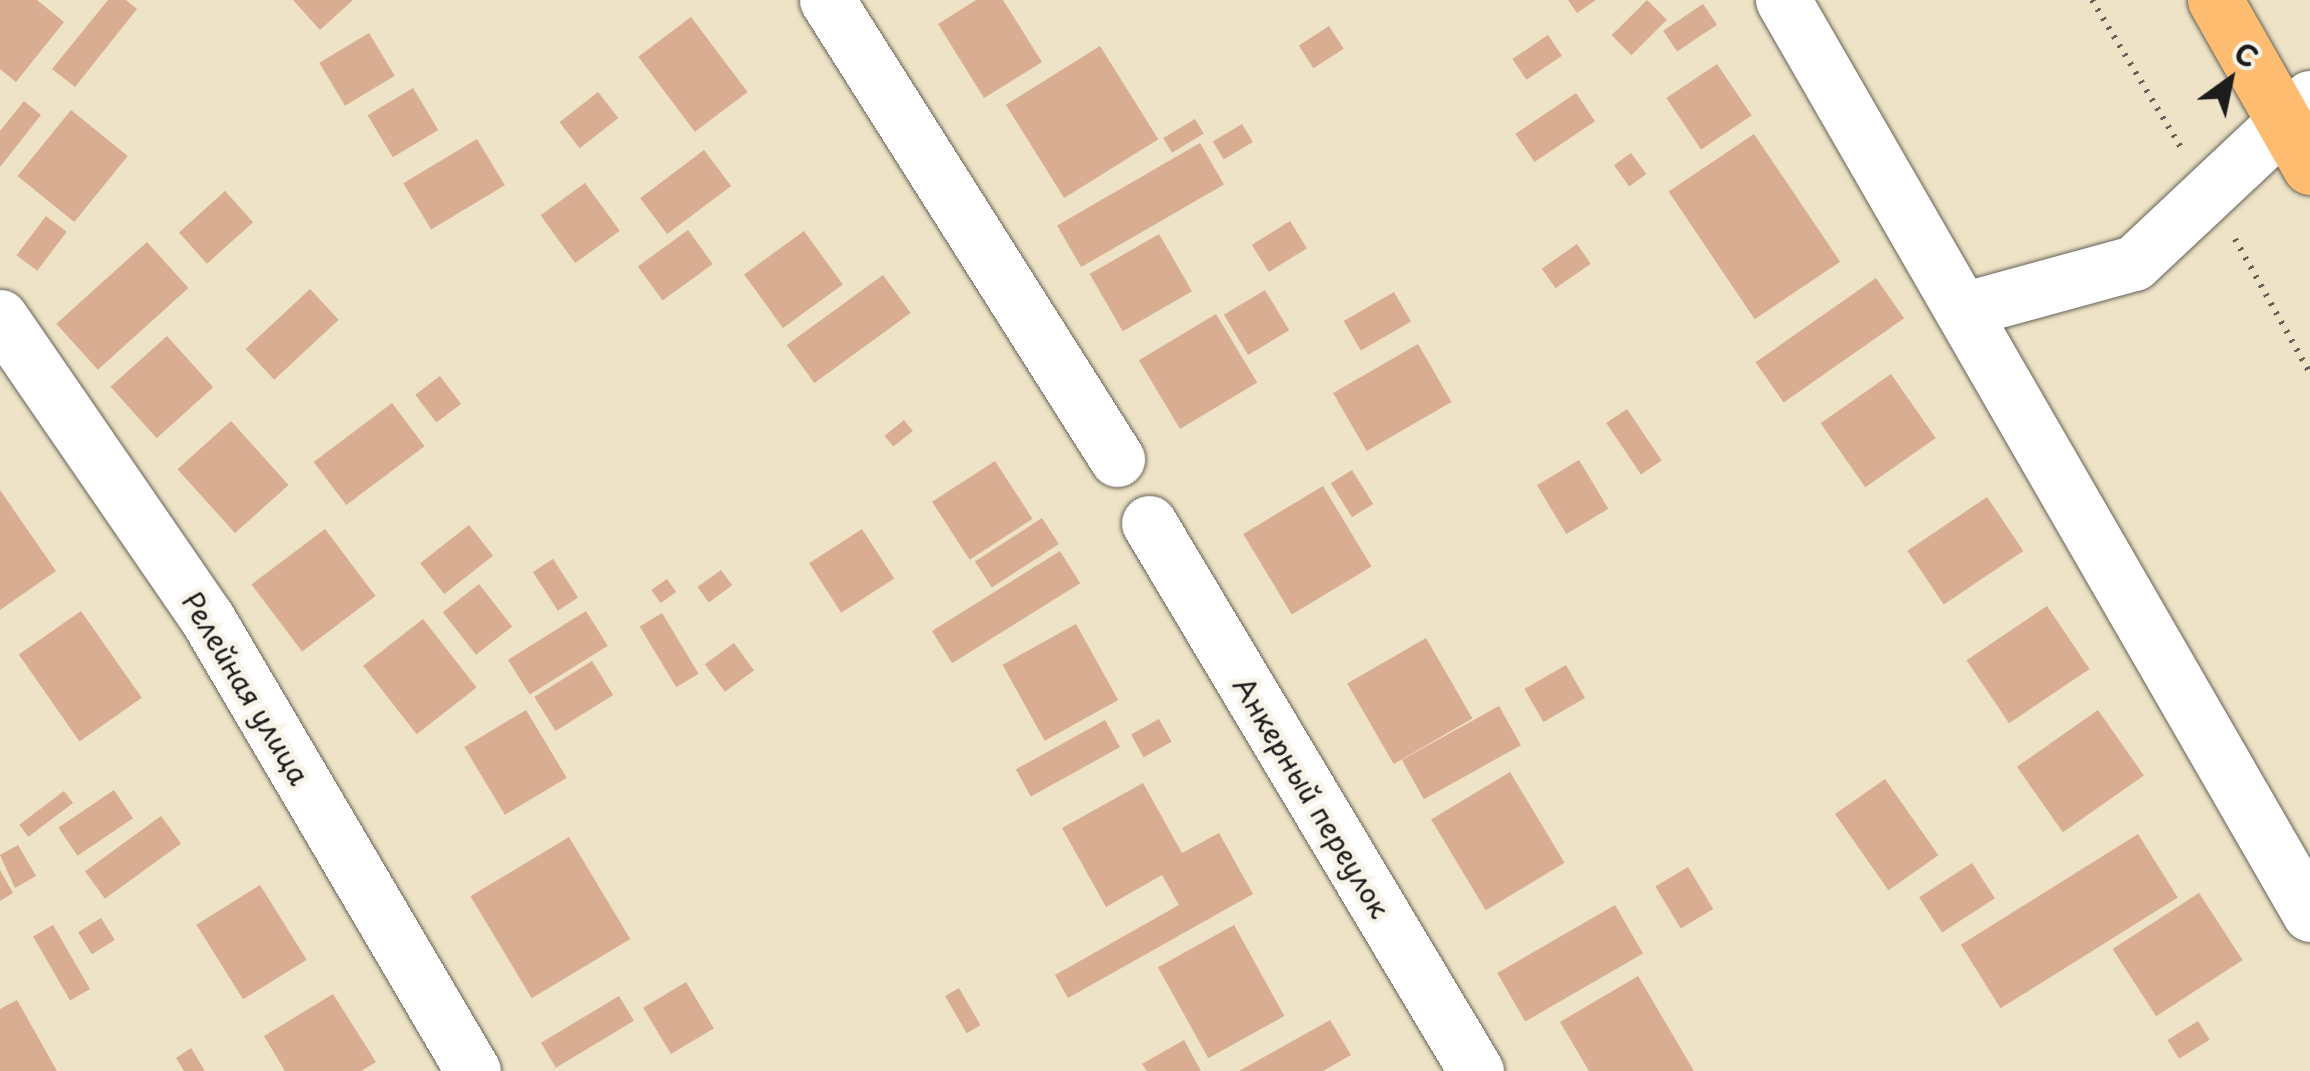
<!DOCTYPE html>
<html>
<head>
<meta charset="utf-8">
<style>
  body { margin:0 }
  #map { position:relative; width:2310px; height:1071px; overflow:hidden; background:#eee3c6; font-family:"Playpen Sans",sans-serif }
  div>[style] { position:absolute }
  .building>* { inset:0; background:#d9ad92; transform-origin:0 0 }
  .path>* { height:6px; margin-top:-3px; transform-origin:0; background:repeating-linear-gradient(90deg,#666258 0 2.5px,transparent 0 10.5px) }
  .roads { filter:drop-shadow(0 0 2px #666258) drop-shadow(0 0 2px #666258) }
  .minor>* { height:55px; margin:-27.5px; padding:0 27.5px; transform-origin:27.5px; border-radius:27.5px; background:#fff }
  .major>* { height:55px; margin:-27.5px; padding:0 27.5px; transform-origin:27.5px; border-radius:27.5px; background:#febc70 }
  span { translate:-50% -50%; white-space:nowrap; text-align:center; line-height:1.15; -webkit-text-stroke:10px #f7f3e8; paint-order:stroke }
  .street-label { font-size:28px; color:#1c1c1c }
  .north { position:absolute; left:2180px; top:30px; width:100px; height:100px; -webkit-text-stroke:8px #f7f3e8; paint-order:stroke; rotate:33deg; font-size:28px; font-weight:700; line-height:40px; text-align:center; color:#1c1c1c }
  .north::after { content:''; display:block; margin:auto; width:35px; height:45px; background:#1c1c1c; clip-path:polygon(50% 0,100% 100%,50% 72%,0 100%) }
</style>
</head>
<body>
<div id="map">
  <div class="building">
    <i style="clip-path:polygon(0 0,37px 0,64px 22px,16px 82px,0 69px)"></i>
    <i style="clip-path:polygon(108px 0,126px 0,137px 9px,75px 87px,52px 69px)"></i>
    <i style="clip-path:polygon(293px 0,353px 0,320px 30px)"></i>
    <i style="clip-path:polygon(976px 0,1003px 0,1042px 62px,984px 98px,938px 24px)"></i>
    <i style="clip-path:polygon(1568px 0,1596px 0,1577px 13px)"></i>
    <i style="left:1647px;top:0;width:28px;height:50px;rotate:45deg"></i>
    <i style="left:1703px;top:4px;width:25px;height:48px;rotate:56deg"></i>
    <i style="left:691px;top:17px;width:94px;height:66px;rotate:53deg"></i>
    <i style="left:1329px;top:26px;width:27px;height:36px;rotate:57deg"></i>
    <i style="left:369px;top:33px;width:50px;height:58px;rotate:59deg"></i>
    <i style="left:1548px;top:35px;width:25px;height:43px;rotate:56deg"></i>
    <i style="left:1100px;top:46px;width:110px;height:111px;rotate:58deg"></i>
    <i style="left:1717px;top:64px;width:62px;height:61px;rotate:56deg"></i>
    <i style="left:413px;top:88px;width:49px;height:53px;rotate:59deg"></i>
    <i style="left:598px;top:92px;width:33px;height:49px;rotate:52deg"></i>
    <i style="left:1576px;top:93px;width:34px;height:73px;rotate:56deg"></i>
    <i style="clip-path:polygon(24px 101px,41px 115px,0 167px,0 131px)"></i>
    <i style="left:71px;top:110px;width:73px;height:85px;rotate:39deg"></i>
    <i style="left:1195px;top:119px;width:17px;height:37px;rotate:59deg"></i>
    <i style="left:1242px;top:124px;width:21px;height:34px;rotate:59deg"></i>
    <i style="left:1754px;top:134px;width:154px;height:103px;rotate:56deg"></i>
    <i style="left:477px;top:139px;width:54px;height:86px;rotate:59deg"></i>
    <i style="left:1200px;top:143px;width:48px;height:165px;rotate:60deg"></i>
    <i style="left:704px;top:150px;width:45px;height:80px;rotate:53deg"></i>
    <i style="left:1631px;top:153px;width:26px;height:21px;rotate:54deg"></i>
    <i style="left:585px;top:183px;width:59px;height:55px;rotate:54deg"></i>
    <i style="left:225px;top:191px;width:42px;height:62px;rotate:48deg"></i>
    <i style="left:46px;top:216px;width:26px;height:49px;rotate:37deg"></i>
    <i style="left:1290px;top:221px;width:32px;height:45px;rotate:58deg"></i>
    <i style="left:688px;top:230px;width:42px;height:62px;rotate:54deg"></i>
    <i style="left:804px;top:231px;width:66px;height:74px;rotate:54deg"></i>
    <i style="left:1159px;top:234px;width:66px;height:80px;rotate:60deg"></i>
    <i style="left:147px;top:242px;width:62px;height:122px;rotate:48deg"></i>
    <i style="left:1577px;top:244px;width:24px;height:43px;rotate:55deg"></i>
    <i style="left:883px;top:275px;width:47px;height:119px;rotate:54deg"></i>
    <i style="left:1876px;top:278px;width:49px;height:147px;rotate:55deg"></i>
    <i style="left:310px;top:289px;width:42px;height:88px;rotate:47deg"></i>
    <i style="left:1265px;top:290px;width:47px;height:48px;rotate:59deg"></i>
    <i style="left:1394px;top:292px;width:34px;height:58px;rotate:60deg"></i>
    <i style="left:1216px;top:314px;width:80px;height:90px;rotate:59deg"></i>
    <i style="left:167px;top:336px;width:69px;height:76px;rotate:48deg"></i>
    <i style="left:1418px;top:344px;width:67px;height:98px;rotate:60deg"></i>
    <i style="left:1891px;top:374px;width:78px;height:86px;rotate:55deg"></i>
    <i style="left:440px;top:376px;width:35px;height:31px;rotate:53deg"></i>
    <i style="left:392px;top:403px;width:54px;height:98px;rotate:53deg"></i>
    <i style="left:1627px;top:409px;width:62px;height:25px;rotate:56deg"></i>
    <i style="left:904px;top:420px;width:14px;height:25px;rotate:51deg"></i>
    <i style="left:231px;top:421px;width:86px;height:72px;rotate:48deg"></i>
    <i style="left:1579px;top:460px;width:57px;height:49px;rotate:59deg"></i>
    <i style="left:995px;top:461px;width:69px;height:75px;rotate:57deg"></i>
    <i style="left:1352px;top:470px;width:40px;height:25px;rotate:58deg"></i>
    <i style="left:1323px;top:486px;width:94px;height:93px;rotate:59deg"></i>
    <i style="clip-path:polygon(0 490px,56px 571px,0 610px)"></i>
    <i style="left:1987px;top:497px;width:65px;height:96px;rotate:56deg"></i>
    <i style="left:1042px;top:518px;width:31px;height:80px;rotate:57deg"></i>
    <i style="left:469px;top:525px;width:39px;height:62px;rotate:52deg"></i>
    <i style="left:325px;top:529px;width:84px;height:92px;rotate:53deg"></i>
    <i style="left:862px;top:529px;width:59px;height:63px;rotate:57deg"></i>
    <i style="left:1060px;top:551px;width:38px;height:151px;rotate:58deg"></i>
    <i style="left:553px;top:559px;width:46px;height:24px;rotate:57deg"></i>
    <i style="left:721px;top:570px;width:19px;height:29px;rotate:54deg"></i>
    <i style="left:667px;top:579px;width:16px;height:19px;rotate:55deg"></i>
    <i style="left:479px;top:584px;width:54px;height:46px;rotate:52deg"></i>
    <i style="left:2047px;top:606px;width:76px;height:97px;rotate:56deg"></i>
    <i style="left:81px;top:611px;width:106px;height:76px;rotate:55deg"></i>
    <i style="left:586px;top:611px;width:41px;height:92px;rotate:58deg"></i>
    <i style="left:662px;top:613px;width:71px;height:26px;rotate:59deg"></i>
    <i style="left:423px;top:619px;width:87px;height:76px;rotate:52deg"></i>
    <i style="left:1076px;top:624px;width:87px;height:84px;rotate:61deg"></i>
    <i style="left:1426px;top:638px;width:93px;height:91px;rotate:60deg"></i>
    <i style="left:734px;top:643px;width:34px;height:36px;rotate:54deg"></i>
    <i style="left:592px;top:661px;width:40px;height:68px;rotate:58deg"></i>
    <i style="left:1566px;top:665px;width:38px;height:48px;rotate:60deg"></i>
    <i style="left:1499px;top:706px;width:45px;height:111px;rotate:61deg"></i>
    <i style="left:526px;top:710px;width:79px;height:72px;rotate:59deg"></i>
    <i style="left:2098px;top:710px;width:80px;height:99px;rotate:55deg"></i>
    <i style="left:1159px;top:719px;width:26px;height:32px;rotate:61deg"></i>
    <i style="left:1105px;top:720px;width:31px;height:102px;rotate:61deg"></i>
    <i style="left:1510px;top:772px;width:106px;height:92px;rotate:59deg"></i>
    <i style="left:1885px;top:779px;width:93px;height:61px;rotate:55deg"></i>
    <i style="clip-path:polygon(1143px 783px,1182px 853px,1219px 833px,1253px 894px,1068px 998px,1055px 975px,1179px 905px,1162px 875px,1106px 907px,1062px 828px)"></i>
    <i style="left:114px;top:790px;width:34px;height:67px;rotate:56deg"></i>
    <i style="left:64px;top:791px;width:15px;height:56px;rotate:53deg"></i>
    <i style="left:161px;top:816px;width:34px;height:94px;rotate:54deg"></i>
    <i style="left:2138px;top:834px;width:75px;height:209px;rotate:58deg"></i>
    <i style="left:569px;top:837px;width:119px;height:115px;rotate:59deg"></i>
    <i style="clip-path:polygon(18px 845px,36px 876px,15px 888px,0 855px)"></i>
    <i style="left:1972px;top:863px;width:42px;height:63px;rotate:57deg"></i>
    <i style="left:1688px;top:867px;width:49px;height:38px;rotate:59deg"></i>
    <i style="clip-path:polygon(0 870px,13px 893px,0 901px)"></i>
    <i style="left:260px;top:885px;width:88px;height:75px;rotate:58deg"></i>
    <i style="left:2199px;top:893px;width:80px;height:103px;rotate:57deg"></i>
    <i style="left:1615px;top:905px;width:56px;height:136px;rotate:60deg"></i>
    <i style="left:101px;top:918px;width:26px;height:27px;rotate:58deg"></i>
    <i style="left:53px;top:925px;width:74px;height:23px;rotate:60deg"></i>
    <i style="left:1234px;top:925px;width:104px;height:87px;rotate:61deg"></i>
    <i style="clip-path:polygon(1638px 976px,1694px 1071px,1589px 1071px,1560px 1022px)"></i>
    <i style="left:686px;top:982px;width:54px;height:50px;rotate:59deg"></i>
    <i style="left:959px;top:988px;width:43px;height:16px;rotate:60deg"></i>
    <i style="clip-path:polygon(333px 994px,376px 1062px,361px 1071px,285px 1071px,264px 1036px)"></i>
    <i style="left:619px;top:996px;width:29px;height:91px;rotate:59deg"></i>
    <i style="clip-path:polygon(17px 1000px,57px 1071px,0 1071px,0 1009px)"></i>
    <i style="clip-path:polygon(1330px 1020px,1351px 1055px,1323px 1071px,1239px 1071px)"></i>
    <i style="left:2198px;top:1021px;width:22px;height:36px;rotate:58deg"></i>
    <i style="clip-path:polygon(1184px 1040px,1201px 1071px,1147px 1071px,1142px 1064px)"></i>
    <i style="clip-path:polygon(191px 1048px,205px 1071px,184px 1071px,176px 1058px)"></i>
  </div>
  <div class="path">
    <i style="left:2092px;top:0;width:176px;rotate:58.9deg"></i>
    <i style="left:2235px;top:239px;width:154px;rotate:60.8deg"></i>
  </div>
  <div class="roads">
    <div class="minor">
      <i style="left:827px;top:0;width:543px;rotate:57.71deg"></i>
      <i style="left:1783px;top:0;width:1055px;rotate:60.03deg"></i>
      <i style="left:1962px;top:310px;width:178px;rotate:-15.3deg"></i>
      <i style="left:2134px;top:263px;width:241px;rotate:-43.2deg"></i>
      <i style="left:0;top:317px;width:365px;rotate:55.5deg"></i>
      <i style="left:207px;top:618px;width:525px;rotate:59.58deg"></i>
      <i style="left:1149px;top:523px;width:638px;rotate:59.17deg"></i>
    </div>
    <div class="major">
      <i style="left:2215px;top:0;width:192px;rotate:60.4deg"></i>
    </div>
  </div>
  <div class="street-label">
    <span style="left:246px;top:688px;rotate:59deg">Релейная улица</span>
    <span style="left:1312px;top:797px;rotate:59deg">Анкерный переулок</span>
  </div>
  <div class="north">С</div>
</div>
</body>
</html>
